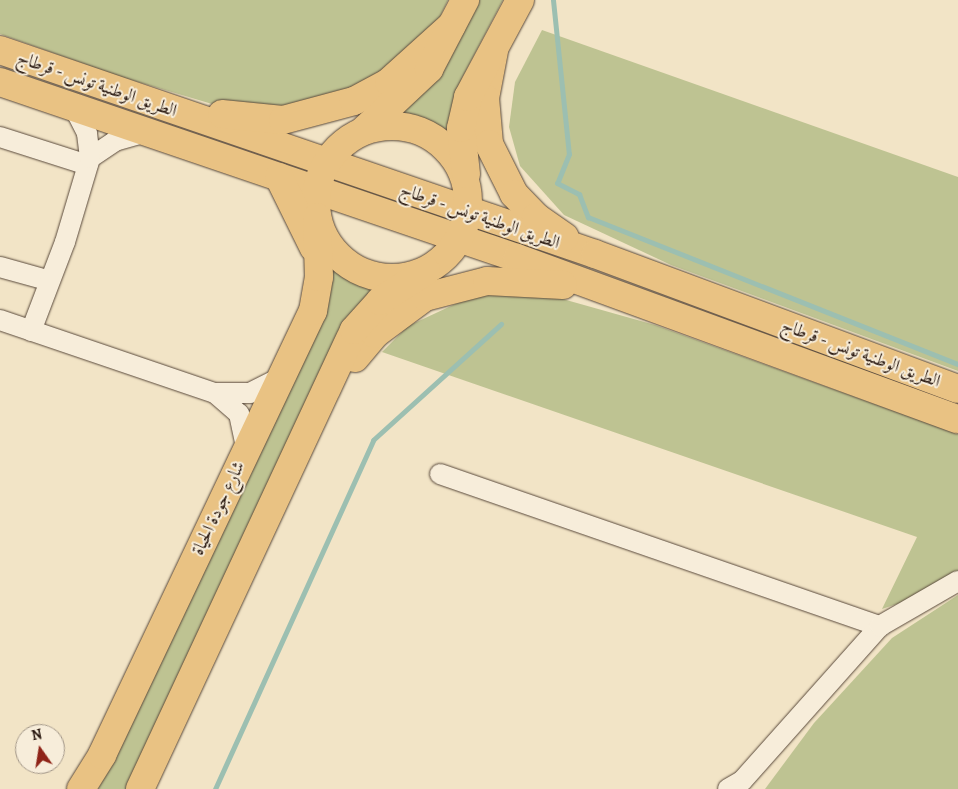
<!DOCTYPE html>
<html>
<head>
<meta charset="utf-8">
<style>
  body { margin:0 }
  #map { position:relative; width:958px; height:789px; overflow:hidden; background:#f2e4c6; font-family:Alegreya,Amiri,serif }
  div>[style] { position:absolute }
  .green>* { inset:0; background:#bec392 }
  .stream>* { height:5px; margin:-2.5px; padding:0 2.5px; transform-origin:2.5px; border-radius:2.5px; background:#9cbfb1 }
  .roads { filter:drop-shadow(0 0 1px #59493b) drop-shadow(0 0 1px #59493b) }
  .minor>* { height:20px; margin:-10px; padding:0 10px; transform-origin:10px; border-radius:10px; background:#f7edda }
  .trunk>* { height:28px; margin:-14px; padding:0 14px; transform-origin:14px; border-radius:14px; background:#e9c283 }
  .trunk>.ring { margin:-14px; padding:0; box-sizing:content-box; background:none; border:28px solid #e9c283; border-radius:50% }
  span { translate:-50% -50%; white-space:nowrap; text-align:center; line-height:1.15; -webkit-text-stroke:4px #f7edda; paint-order:stroke }
  .street-label { font-size:18px; color:#26150d }
  .north { position:absolute; left:15px; top:724px; width:50px; height:50px; box-sizing:border-box; background:#f7edda; border:1px solid #a39788; border-radius:50%; rotate:347deg; font-size:14px; font-weight:700; line-height:20px; text-align:center; color:#26150d }
  .north::after { content:''; display:block; margin:auto; width:18px; height:22px; background:#8f2418; clip-path:polygon(50% 0,100% 100%,50% 72%,0 100%) }
</style>
</head>
<body>
<div id="map">
  <div class="green">
    <i style="clip-path:polygon(0 0,448px 0,429px 40px,385px 80px,249px 115px,118px 76px,0 34px)"></i>
    <i style="clip-path:polygon(477px 0,503px 0,462px 78px,446px 134px,400px 114px)"></i>
    <i style="clip-path:polygon(542px 30px,958px 177px,958px 371px,671px 265px,564px 215px,520px 166px,509px 127px,515px 82px)"></i>
    <i style="clip-path:polygon(332px 269px,355px 283px,380px 290px,128px 789px,98px 789px,274px 415px)"></i>
    <i style="clip-path:polygon(506px 289px,552px 296px,655px 325px,958px 434px,958px 571px,906px 601px,882px 609px,917px 537px,382px 352px,408px 326px,466px 299px)"></i>
    <i style="clip-path:polygon(958px 595px,958px 789px,765px 789px,814px 723px,892px 638px)"></i>
  </div>
  <div class="stream">
    <i style="left:553px;top:0;width:155px;rotate:84.1deg"></i>
    <i style="left:569px;top:154px;width:31px;rotate:112deg"></i>
    <i style="left:557px;top:183px;width:25px;rotate:27deg"></i>
    <i style="left:579px;top:194px;width:25px;rotate:69deg"></i>
    <i style="left:588px;top:217px;width:398px;rotate:21.7deg"></i>
    <i style="left:215px;top:789px;width:383px;rotate:-65.6deg"></i>
    <i style="left:373px;top:440px;width:173px;rotate:-42.2deg"></i>
  </div>
  <div class="roads">
    <div class="minor">
      <i style="left:0;top:137px;width:92px;rotate:17.7deg"></i>
      <i style="left:90px;top:158px;width:30px;rotate:-34deg"></i>
      <i style="left:115px;top:141px;width:33px;rotate:-16deg"></i>
      <i style="left:0;top:267px;width:49px;rotate:15.5deg"></i>
      <i style="left:0;top:320px;width:227px;rotate:18.8deg"></i>
      <i style="left:215px;top:393px;width:35px"></i>
      <i style="left:250px;top:393px;width:34px;rotate:-27deg"></i>
      <i style="left:31px;top:331px;width:95px;rotate:-69.1deg"></i>
      <i style="left:65px;top:242px;width:88px;rotate:-73.4deg"></i>
      <i style="left:90px;top:158px;width:25px;rotate:-97deg"></i>
      <i style="left:87px;top:133px;width:29px;rotate:-117deg"></i>
      <i style="left:215px;top:393px;width:32px;rotate:41deg"></i>
      <i style="left:239px;top:414px;width:35px;rotate:78deg"></i>
      <i style="left:440px;top:474px;width:466px;rotate:19.1deg"></i>
      <i style="left:728px;top:789px;width:16px;rotate:-30deg"></i>
      <i style="left:742px;top:781px;width:208px;rotate:-48.3deg"></i>
      <i style="left:880px;top:626px;width:90px;rotate:-30deg"></i>
    </div>
    <div class="trunk">
      <i style="left:0;top:50px;width:629px;rotate:18.92deg"></i>
      <i style="left:595px;top:254px;width:387px;rotate:20.4deg"></i>
      <i style="left:494px;top:51px;width:48px;rotate:100.8deg"></i>
      <i style="left:485px;top:98px;width:46px;rotate:85deg"></i>
      <i style="left:489px;top:144px;width:56px;rotate:63.4deg"></i>
      <i style="left:514px;top:194px;width:32px;rotate:46deg"></i>
      <i style="left:536px;top:217px;width:35px;rotate:35deg"></i>
      <i style="left:0;top:82px;width:546px;rotate:18.8deg"></i>
      <i style="left:517px;top:258px;width:469px;rotate:20.1deg"></i>
      <i style="left:222px;top:114px;width:61px;rotate:5.6deg"></i>
      <i style="left:283px;top:120px;width:73px;rotate:-15deg"></i>
      <i style="left:354px;top:101px;width:40px;rotate:-28deg"></i>
      <i style="left:389px;top:82px;width:84px;rotate:-42.1deg"></i>
      <i class="ring" style="left:316px;top:126px;width:124px;height:124px"></i>
      <i style="left:363px;top:131px;width:91px;rotate:-43.2deg"></i>
      <i style="left:429px;top:69px;width:78px;rotate:-62.4deg"></i>
      <i style="left:466px;top:174px;width:46px;rotate:-96.2deg"></i>
      <i style="left:461px;top:128px;width:32px;rotate:-77deg"></i>
      <i style="left:468px;top:97px;width:110px;rotate:-61.8deg"></i>
      <i style="left:279px;top:177px;width:79px;rotate:63.8deg"></i>
      <i style="left:355px;top:358px;width:31px;rotate:-50deg"></i>
      <i style="left:375px;top:334px;width:62px;rotate:-36.5deg"></i>
      <i style="left:425px;top:297px;width:64px;rotate:-14.5deg"></i>
      <i style="left:487px;top:281px;width:76px;rotate:3deg"></i>
      <i style="left:81px;top:789px;width:40px;rotate:-58deg"></i>
      <i style="left:102px;top:755px;width:492px;rotate:-64.6deg"></i>
      <i style="left:313px;top:311px;width:35px;rotate:-80deg"></i>
      <i style="left:319px;top:277px;width:60px;rotate:-91.9deg"></i>
      <i style="left:140px;top:789px;width:506px;rotate:-65deg"></i>
      <i style="left:354px;top:330px;width:39px;rotate:-48deg"></i>
      <i style="left:380px;top:301px;width:55px;rotate:-33.1deg"></i>
    </div>
  </div>
  <div class="street-label">
    <span style="left:97px;top:84px;rotate:19deg">الطريق الوطنية تونس - قرطاج</span>
    <span style="left:480px;top:216px;rotate:19deg">الطريق الوطنية تونس - قرطاج</span>
    <span style="left:861px;top:353px;rotate:20deg">الطريق الوطنية تونس - قرطاج</span>
    <span style="left:218px;top:508px;rotate:-65deg">شارع جودة الحياة</span>
  </div>
  <div class="north">N</div>
</div>
</body>
</html>
